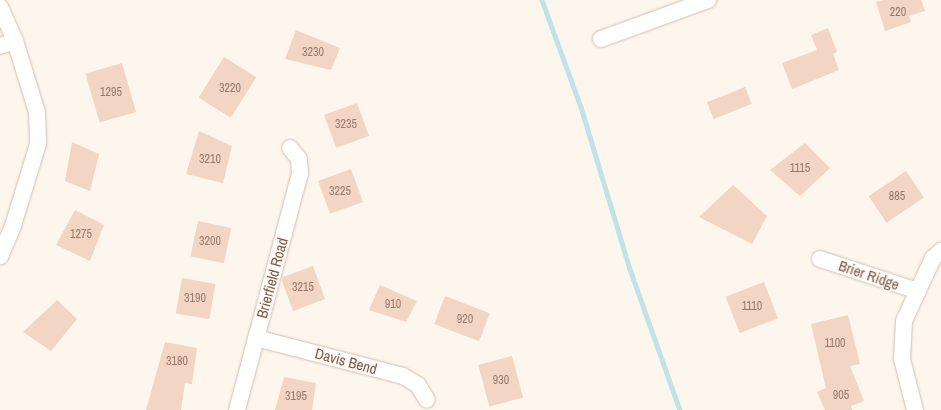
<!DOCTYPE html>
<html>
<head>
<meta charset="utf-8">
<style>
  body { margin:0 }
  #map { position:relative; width:941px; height:410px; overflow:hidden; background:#fdf6ec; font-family:"Archivo Narrow",sans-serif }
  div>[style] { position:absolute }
  .stream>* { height:4.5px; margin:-2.25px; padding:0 2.25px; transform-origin:2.25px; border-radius:2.25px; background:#bfe3e8 }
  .building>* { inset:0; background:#f3d5c3; transform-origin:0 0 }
  .roads { filter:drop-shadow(0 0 1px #d1beb0) drop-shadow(0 0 1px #d1beb0) }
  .street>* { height:16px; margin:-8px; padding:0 8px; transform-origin:8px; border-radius:8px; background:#fff }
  span { translate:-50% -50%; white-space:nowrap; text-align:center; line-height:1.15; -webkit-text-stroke:4px #fffaf3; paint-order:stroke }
  .number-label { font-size:12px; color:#987a6a }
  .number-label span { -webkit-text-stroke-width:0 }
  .street-label { font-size:15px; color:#7a5c4d }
</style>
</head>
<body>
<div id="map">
  <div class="stream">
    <i style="left:542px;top:0;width:114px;rotate:70deg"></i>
    <i style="left:581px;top:107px;width:169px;rotate:73.2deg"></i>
    <i style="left:630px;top:269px;width:150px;rotate:70.5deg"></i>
  </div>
  <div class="building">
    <i style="clip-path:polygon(884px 0,921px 0,925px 11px,909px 16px,911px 22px,885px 31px,876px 2px)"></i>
    <i style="clip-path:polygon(828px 28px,837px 52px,833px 54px,839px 70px,792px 89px,782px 63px,817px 50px,811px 35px)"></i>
    <i style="clip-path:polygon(296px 30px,340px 48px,331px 70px,285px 59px)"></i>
    <i style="left:224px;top:57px;width:38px;height:48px;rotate:32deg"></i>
    <i style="left:122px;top:63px;width:51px;height:38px;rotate:74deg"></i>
    <i style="left:745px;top:87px;width:18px;height:41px;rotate:68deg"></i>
    <i style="left:357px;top:103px;width:35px;height:35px;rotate:70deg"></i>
    <i style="clip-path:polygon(199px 131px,232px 146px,223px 183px,186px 174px)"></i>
    <i style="clip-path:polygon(72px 142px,99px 154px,90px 191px,65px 181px)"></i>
    <i style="clip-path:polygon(805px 143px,830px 168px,800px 196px,770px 170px)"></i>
    <i style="left:351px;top:169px;width:35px;height:35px;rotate:70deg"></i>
    <i style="left:906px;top:171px;width:32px;height:45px;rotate:56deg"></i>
    <i style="clip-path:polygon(733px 185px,767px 216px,752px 244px,699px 217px)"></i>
    <i style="clip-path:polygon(75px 210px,104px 225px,90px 261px,56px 245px)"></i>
    <i style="left:198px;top:221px;width:34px;height:36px;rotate:12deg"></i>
    <i style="clip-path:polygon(313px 266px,325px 299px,293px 311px,282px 281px,283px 277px)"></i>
    <i style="left:182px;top:278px;width:34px;height:36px;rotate:10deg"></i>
    <i style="left:764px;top:282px;width:39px;height:41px;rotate:69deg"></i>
    <i style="clip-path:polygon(380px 285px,417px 301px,406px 322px,369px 310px)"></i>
    <i style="left:445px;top:296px;width:48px;height:30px;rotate:21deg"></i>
    <i style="clip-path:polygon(57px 300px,77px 319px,51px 351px,23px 332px)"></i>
    <i style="clip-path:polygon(848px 315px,860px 364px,850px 366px,864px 401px,851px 406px,852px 410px,825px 410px,817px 392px,826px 388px,811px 324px)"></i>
    <i style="clip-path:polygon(165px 342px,197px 348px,192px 384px,185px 383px,181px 410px,146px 410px)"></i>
    <i style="left:512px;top:356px;width:43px;height:35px;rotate:75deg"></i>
    <i style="clip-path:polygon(284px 377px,316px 383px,312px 410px,275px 410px)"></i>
  </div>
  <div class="roads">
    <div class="street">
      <i style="left:0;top:7px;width:37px;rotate:66deg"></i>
      <i style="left:15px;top:41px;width:74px;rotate:72.8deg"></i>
      <i style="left:37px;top:112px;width:32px;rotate:88deg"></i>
      <i style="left:38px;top:144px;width:86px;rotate:107deg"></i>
      <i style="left:13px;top:226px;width:33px;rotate:113deg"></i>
      <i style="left:601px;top:39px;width:114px;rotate:-20deg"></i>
      <i style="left:0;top:46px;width:16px;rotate:-18deg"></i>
      <i style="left:820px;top:259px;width:103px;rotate:18.1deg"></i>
      <i style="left:256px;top:338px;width:152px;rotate:14.5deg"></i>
      <i style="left:403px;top:376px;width:17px;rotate:31deg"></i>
      <i style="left:418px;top:385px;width:17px;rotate:59deg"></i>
      <i style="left:237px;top:410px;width:244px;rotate:-75.1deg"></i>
      <i style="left:300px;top:174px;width:15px;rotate:-94deg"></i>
      <i style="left:299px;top:159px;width:14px;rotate:-129deg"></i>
      <i style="left:915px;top:410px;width:53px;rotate:-104.3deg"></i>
      <i style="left:902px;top:359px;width:38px;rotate:-87deg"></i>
      <i style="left:904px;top:321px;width:69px;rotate:-65.3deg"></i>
      <i style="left:933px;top:258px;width:11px;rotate:-41deg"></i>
    </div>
  </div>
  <div class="number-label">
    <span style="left:898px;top:13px">220</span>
    <span style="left:313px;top:53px">3230</span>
    <span style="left:230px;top:89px">3220</span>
    <span style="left:111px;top:93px">1295</span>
    <span style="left:346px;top:125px">3235</span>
    <span style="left:210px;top:160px">3210</span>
    <span style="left:800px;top:169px">1115</span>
    <span style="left:340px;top:192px">3225</span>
    <span style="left:897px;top:197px">885</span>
    <span style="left:81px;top:235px">1275</span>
    <span style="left:210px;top:242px">3200</span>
    <span style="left:303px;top:288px">3215</span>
    <span style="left:195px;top:299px">3190</span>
    <span style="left:393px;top:305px">910</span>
    <span style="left:752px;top:307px">1110</span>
    <span style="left:465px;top:320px">920</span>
    <span style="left:835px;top:344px">1100</span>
    <span style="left:177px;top:362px">3180</span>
    <span style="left:501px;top:381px">930</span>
    <span style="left:841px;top:396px">905</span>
    <span style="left:296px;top:397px">3195</span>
  </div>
  <div class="street-label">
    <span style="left:869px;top:275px;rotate:19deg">Brier Ridge</span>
    <span style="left:272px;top:278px;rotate:-75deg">Brierfield Road</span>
    <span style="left:346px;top:361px;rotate:15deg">Davis Bend</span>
  </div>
</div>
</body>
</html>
